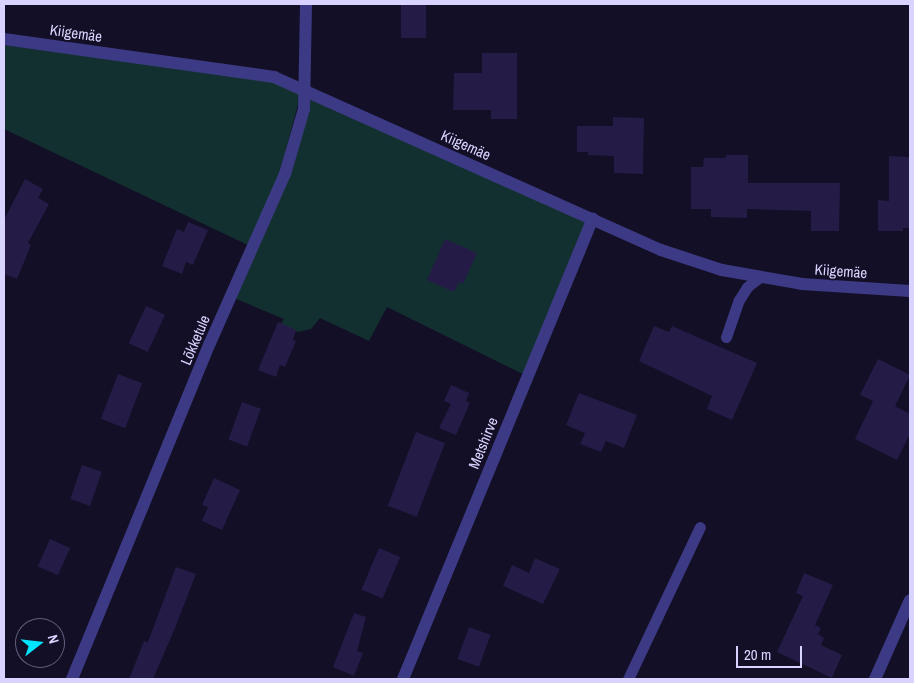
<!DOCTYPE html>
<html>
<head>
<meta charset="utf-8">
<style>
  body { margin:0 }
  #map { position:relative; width:914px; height:683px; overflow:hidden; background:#130f26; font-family:"Archivo Narrow",sans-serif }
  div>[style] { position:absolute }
  .green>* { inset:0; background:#12302f }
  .building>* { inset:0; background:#241b47; transform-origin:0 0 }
  .lane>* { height:11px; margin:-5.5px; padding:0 5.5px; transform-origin:5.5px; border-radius:5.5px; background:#3d3a85 }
  .street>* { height:12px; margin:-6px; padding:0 6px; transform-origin:6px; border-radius:6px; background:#3d3a85 }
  span { translate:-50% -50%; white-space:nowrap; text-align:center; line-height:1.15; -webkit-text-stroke:4px #130f26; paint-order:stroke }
  .street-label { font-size:15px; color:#d9d4ff }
  .frame { position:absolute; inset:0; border:5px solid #d9d4ff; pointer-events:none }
  .north { position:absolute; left:15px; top:618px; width:50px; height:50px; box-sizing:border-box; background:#130f26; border:1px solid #625e7d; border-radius:50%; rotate:74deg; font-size:14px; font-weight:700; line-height:20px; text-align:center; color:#d9d4ff }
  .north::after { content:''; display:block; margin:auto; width:18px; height:22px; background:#00e5ff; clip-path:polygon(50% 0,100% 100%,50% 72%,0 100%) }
  .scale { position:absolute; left:736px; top:646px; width:66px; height:22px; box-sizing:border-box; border:2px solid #d9d4ff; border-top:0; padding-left:6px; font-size:15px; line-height:18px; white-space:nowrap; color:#d9d4ff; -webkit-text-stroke:4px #130f26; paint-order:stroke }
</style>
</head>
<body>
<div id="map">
  <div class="green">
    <i style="clip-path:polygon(4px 45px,271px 81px,301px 93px,280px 172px,250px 246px,4px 129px)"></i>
    <i style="clip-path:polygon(310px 95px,594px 218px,529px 377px,387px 307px,369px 341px,320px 318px,311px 329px,298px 332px,279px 326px,284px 319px,234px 298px)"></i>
  </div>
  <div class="building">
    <i style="left:401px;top:4px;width:25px;height:34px"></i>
    <i style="clip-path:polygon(482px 53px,517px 53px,517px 119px,491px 119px,491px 110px,453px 110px,454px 73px,482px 73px)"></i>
    <i style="clip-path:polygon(613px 117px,644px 118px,643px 174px,614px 173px,614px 156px,588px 155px,588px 152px,577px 152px,577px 126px,613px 126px)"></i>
    <i style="clip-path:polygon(726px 155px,748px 155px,748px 183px,840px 183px,839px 231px,811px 231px,811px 211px,747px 209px,747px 218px,711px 217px,711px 209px,691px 209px,691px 167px,703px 167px,704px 158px,726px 158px)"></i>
    <i style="clip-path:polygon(889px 156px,910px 157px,910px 228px,903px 228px,903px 231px,878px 231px,878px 200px,889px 201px)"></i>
    <i style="clip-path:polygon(25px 179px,43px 189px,38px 198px,49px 204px,28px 243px,31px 245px,17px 279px,4px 274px,4px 220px)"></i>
    <i style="clip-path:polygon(188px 222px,208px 230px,193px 265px,186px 262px,182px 274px,162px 266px,177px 229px,184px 232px)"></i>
    <i style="clip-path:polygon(445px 239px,477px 253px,463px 284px,459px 282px,454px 292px,427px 280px)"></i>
    <i style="left:146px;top:306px;width:21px;height:41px;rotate:25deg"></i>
    <i style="clip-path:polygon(278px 322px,296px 330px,293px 340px,296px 341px,285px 367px,280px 365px,276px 377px,258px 370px)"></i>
    <i style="clip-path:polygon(654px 326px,669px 332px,672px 326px,757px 363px,732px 420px,707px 409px,712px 396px,639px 361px)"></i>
    <i style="clip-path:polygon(878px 359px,910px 375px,895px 406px,910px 414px,910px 434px,897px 460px,855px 439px,873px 401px,860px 395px)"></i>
    <i style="left:118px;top:374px;width:26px;height:48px;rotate:21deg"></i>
    <i style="clip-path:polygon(451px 385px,469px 393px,466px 401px,470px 403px,456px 435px,439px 428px,451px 404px,444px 401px)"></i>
    <i style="clip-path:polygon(579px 393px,637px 415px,624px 448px,606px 441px,601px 452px,580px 444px,585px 433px,566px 425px)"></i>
    <i style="left:242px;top:402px;width:20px;height:40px;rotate:20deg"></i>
    <i style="left:416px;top:432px;width:31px;height:79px;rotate:21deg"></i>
    <i style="left:82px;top:465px;width:21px;height:36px;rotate:19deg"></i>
    <i style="clip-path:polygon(214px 478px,240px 490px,222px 530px,202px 521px,208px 507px,202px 505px)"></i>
    <i style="left:50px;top:539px;width:22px;height:30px;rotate:24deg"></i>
    <i style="left:379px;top:548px;width:23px;height:45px;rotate:23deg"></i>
    <i style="clip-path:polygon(535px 558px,560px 569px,543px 604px,503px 586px,512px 565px,529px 573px)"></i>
    <i style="clip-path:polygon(176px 567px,196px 574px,175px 628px,153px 679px,129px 679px,144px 641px,148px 642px)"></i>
    <i style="clip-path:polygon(804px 573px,833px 585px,815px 625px,821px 628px,818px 634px,824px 638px,821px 645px,842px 655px,832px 678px,777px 652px,803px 596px,796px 593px)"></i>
    <i style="clip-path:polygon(354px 613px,366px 617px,357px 651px,363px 653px,354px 676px,333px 667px)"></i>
    <i style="left:469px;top:627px;width:23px;height:34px;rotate:20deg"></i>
  </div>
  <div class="lane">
    <i style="left:726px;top:337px;width:39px;rotate:-71deg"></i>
    <i style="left:739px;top:300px;width:15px;rotate:-58deg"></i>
    <i style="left:747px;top:287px;width:16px;rotate:-38deg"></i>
    <i style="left:628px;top:679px;width:168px;rotate:-64.7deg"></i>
  </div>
  <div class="street">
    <i style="left:4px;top:39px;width:273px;rotate:8deg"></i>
    <i style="left:274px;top:77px;width:424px;rotate:24.1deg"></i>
    <i style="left:661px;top:250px;width:64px;rotate:18.2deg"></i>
    <i style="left:722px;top:270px;width:81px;rotate:9.9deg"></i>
    <i style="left:802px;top:284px;width:108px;rotate:3.7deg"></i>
    <i style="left:72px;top:679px;width:363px;rotate:-67.7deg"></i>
    <i style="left:210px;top:343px;width:185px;rotate:-66.1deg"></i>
    <i style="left:285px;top:174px;width:68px;rotate:-73.7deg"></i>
    <i style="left:304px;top:109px;width:105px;rotate:-88.9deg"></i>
    <i style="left:403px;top:679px;width:498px;rotate:-67.6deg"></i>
    <i style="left:875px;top:679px;width:86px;rotate:-66.1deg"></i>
  </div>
  <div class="street-label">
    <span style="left:76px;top:33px;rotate:8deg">Kiigemäe</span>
    <span style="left:466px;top:145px;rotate:24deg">Kiigemäe</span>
    <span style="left:841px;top:271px;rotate:4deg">Kiigemäe</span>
    <span style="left:195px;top:340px;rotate:-67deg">Lõkketule</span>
    <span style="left:483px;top:443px;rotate:-68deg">Metshirve</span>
  </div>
  <div class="frame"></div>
  <div class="north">N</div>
  <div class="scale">20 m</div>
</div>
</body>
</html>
